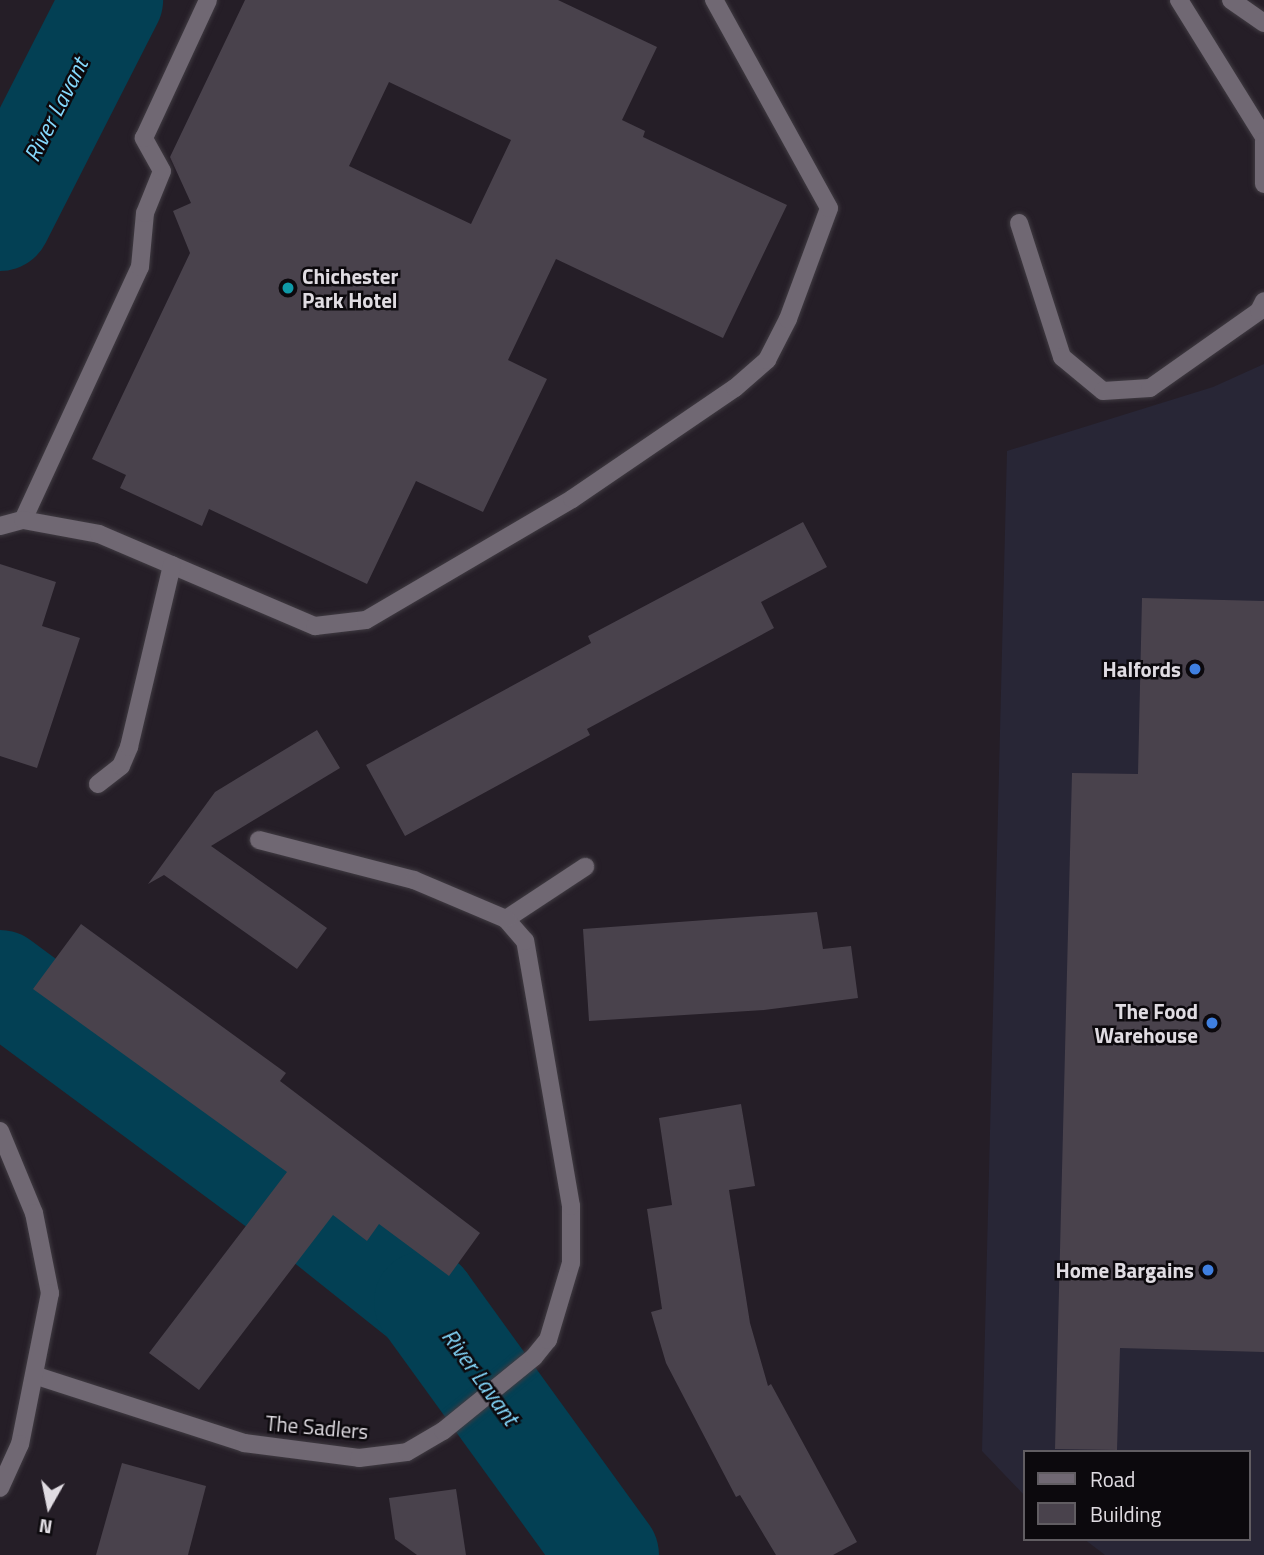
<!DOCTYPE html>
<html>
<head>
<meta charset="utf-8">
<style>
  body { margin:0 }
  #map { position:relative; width:1264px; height:1555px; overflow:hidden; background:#251e27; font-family:"Titillium Web",sans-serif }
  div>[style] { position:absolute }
  .commercial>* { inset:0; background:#282636 }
  .river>* { height:102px; margin:-51px; padding:0 51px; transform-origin:51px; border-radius:51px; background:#034054 }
  .building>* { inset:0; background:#49424c }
  .roads { filter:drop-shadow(0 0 2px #403b42) drop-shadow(0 0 2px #403b42) }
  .lane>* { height:18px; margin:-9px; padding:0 9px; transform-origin:9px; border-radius:9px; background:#706873 }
  .street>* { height:18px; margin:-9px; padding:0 9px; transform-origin:9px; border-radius:9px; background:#706873 }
  .secondary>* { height:18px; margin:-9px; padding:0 9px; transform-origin:9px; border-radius:9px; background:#706873 }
  .dots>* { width:19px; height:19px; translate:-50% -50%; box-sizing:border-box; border:4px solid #0c090d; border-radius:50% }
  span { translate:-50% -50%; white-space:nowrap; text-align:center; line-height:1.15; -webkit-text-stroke:5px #0c090d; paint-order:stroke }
  .poi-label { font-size:21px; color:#e0dce2; font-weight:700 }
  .left { translate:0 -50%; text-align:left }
  .right { translate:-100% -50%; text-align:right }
  .street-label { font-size:21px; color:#e0dce2 }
  .water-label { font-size:23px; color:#85d9fd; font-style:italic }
  .legend { position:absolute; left:1023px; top:1450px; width:228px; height:91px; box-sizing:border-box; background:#0c090d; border:2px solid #615d62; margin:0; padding:9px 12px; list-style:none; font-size:21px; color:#e0dce2 }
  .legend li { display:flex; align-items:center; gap:14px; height:35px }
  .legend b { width:35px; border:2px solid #615d62 }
  .north { position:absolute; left:14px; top:1471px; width:70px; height:70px; -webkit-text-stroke:5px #0c090d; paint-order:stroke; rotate:189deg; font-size:19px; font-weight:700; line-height:28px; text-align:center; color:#e0dce2 }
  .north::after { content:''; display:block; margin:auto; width:24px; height:32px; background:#e0dce2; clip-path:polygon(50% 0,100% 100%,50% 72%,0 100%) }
</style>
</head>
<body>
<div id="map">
  <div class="commercial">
    <i style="clip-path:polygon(1264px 364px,1264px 1555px,1105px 1555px,1084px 1539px,1248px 1539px,1248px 1452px,1024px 1452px,1024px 1495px,982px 1451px,1007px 451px,1213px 387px)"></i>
  </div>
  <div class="river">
    <i style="left:0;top:220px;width:247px;rotate:-63deg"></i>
    <i style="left:0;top:981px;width:345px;rotate:36.5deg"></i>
    <i style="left:326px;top:1223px;width:127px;rotate:38.6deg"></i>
    <i style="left:425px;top:1302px;width:312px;rotate:54.1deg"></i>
  </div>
  <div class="building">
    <i style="clip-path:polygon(evenodd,245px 0,558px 0,657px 47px,622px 120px,645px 131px,643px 137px,787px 205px,723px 338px,556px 259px,508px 360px,547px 379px,483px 512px,416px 481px,367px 584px,209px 509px,202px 526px,120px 488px,126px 475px,92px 459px,190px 253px,173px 211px,191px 203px,170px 157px,245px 0,389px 82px,511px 140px,471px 224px,349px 166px,389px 82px)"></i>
    <i style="clip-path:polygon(803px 522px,827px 567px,761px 602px,774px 628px,587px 729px,590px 735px,405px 836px,366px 765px,591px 643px,588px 636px)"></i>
    <i style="clip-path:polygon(0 564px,56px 582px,42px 626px,80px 638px,37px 768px,0 756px)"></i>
    <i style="clip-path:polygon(1142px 598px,1264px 601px,1264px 1352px,1120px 1348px,1117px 1450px,1055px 1449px,1072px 773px,1138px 774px)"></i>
    <i style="clip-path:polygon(317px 730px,340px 768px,211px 846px,327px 928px,297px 969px,164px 875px,148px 884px,215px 792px)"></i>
    <i style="clip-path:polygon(817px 912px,823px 949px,851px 946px,858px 998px,764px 1010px,589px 1021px,583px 929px)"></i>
    <i style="clip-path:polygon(81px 924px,286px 1073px,280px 1081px,480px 1233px,449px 1276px,379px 1224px,367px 1241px,333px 1215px,199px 1390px,149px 1353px,287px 1172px,33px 989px)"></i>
    <i style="clip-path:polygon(741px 1104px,755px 1186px,729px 1190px,750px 1323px,768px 1386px,771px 1384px,857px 1542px,833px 1555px,776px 1555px,740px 1495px,736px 1497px,666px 1363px,651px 1312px,662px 1309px,647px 1209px,672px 1205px,659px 1118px)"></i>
    <i style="clip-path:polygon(122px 1463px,206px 1486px,188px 1555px,96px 1555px)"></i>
    <i style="clip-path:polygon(456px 1489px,466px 1555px,417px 1555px,395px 1539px,389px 1498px)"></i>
  </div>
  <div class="roads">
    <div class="lane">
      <i style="left:1019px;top:223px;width:141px;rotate:72.2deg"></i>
      <i style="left:1062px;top:357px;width:53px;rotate:39.7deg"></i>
      <i style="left:1103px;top:391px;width:47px;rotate:-3.7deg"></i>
      <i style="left:1150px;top:388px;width:133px;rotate:-35.2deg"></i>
      <i style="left:1259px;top:311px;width:11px;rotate:-63deg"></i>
      <i style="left:23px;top:520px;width:279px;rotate:-65.2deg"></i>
      <i style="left:140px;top:267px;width:54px;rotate:-84.7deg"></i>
      <i style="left:145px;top:213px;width:45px;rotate:-68deg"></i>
      <i style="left:162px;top:171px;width:38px;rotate:-119deg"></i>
      <i style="left:144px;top:138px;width:152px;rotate:-65.1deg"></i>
      <i style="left:0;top:526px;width:24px;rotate:-15deg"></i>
      <i style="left:23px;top:520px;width:77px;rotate:10.4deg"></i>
      <i style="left:99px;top:534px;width:235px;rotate:23.1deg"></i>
      <i style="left:315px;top:626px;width:51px;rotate:-6.7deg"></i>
      <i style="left:366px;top:620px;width:239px;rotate:-30.4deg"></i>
      <i style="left:572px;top:499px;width:197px;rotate:-34.3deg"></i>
      <i style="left:735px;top:388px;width:43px;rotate:-41.2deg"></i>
      <i style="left:767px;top:360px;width:46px;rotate:-62.9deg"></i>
      <i style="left:788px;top:319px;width:118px;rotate:-69.7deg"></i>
      <i style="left:829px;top:208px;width:238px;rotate:-118.9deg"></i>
      <i style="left:98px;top:784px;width:29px;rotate:-38deg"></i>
      <i style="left:121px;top:766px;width:21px;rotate:-67deg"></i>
      <i style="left:129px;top:747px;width:187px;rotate:-76.7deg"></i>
      <i style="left:259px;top:840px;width:160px;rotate:14.5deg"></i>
    </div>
    <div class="street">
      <i style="left:506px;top:919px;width:95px;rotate:-33.4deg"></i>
      <i style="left:37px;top:1376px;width:218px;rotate:17.9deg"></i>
      <i style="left:244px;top:1443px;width:116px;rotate:7.4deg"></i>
      <i style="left:359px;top:1458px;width:48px;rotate:-7.1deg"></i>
      <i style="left:407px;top:1452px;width:42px;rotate:-30.3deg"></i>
      <i style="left:443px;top:1431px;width:117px;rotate:-39.1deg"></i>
      <i style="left:534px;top:1357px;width:22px;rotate:-51deg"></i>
      <i style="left:548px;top:1340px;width:80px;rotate:-73.4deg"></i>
      <i style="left:571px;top:1263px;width:57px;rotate:-90deg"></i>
      <i style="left:571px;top:1206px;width:269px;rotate:-99.8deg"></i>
      <i style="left:525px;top:941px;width:29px;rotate:-131deg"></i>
      <i style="left:506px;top:919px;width:100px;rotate:-157deg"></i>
    </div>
    <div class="secondary">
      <i style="left:1179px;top:0;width:161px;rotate:58.2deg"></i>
      <i style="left:1231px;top:0;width:40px;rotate:34.9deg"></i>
      <i style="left:1264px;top:141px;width:43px;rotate:90deg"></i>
      <i style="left:0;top:1131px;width:89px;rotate:67.5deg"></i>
      <i style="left:34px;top:1213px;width:82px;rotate:78.7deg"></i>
      <i style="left:50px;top:1293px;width:154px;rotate:101.2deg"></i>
      <i style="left:20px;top:1444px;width:48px;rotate:114.4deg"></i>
    </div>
  </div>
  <div class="dots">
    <i style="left:288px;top:288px;background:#0f9aa8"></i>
    <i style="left:1195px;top:669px;background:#3f7fe0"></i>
    <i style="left:1212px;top:1023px;background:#3f7fe0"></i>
    <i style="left:1208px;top:1270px;background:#3f7fe0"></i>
  </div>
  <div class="poi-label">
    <span class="left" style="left:302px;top:288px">Chichester<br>Park Hotel</span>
    <span class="right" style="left:1181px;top:669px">Halfords</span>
    <span class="right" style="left:1198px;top:1023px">The Food<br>Warehouse</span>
    <span class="right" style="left:1194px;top:1270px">Home Bargains</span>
  </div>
  <div class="street-label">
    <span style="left:317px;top:1427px;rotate:5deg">The Sadlers</span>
  </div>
  <div class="water-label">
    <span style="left:56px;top:110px;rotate:-63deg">River Lavant</span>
    <span style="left:480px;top:1377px;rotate:54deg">River Lavant</span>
  </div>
  <ul class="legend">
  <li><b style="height:9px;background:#706873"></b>Road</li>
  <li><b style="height:19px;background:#49424c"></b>Building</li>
  </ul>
  <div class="north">N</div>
</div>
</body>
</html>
